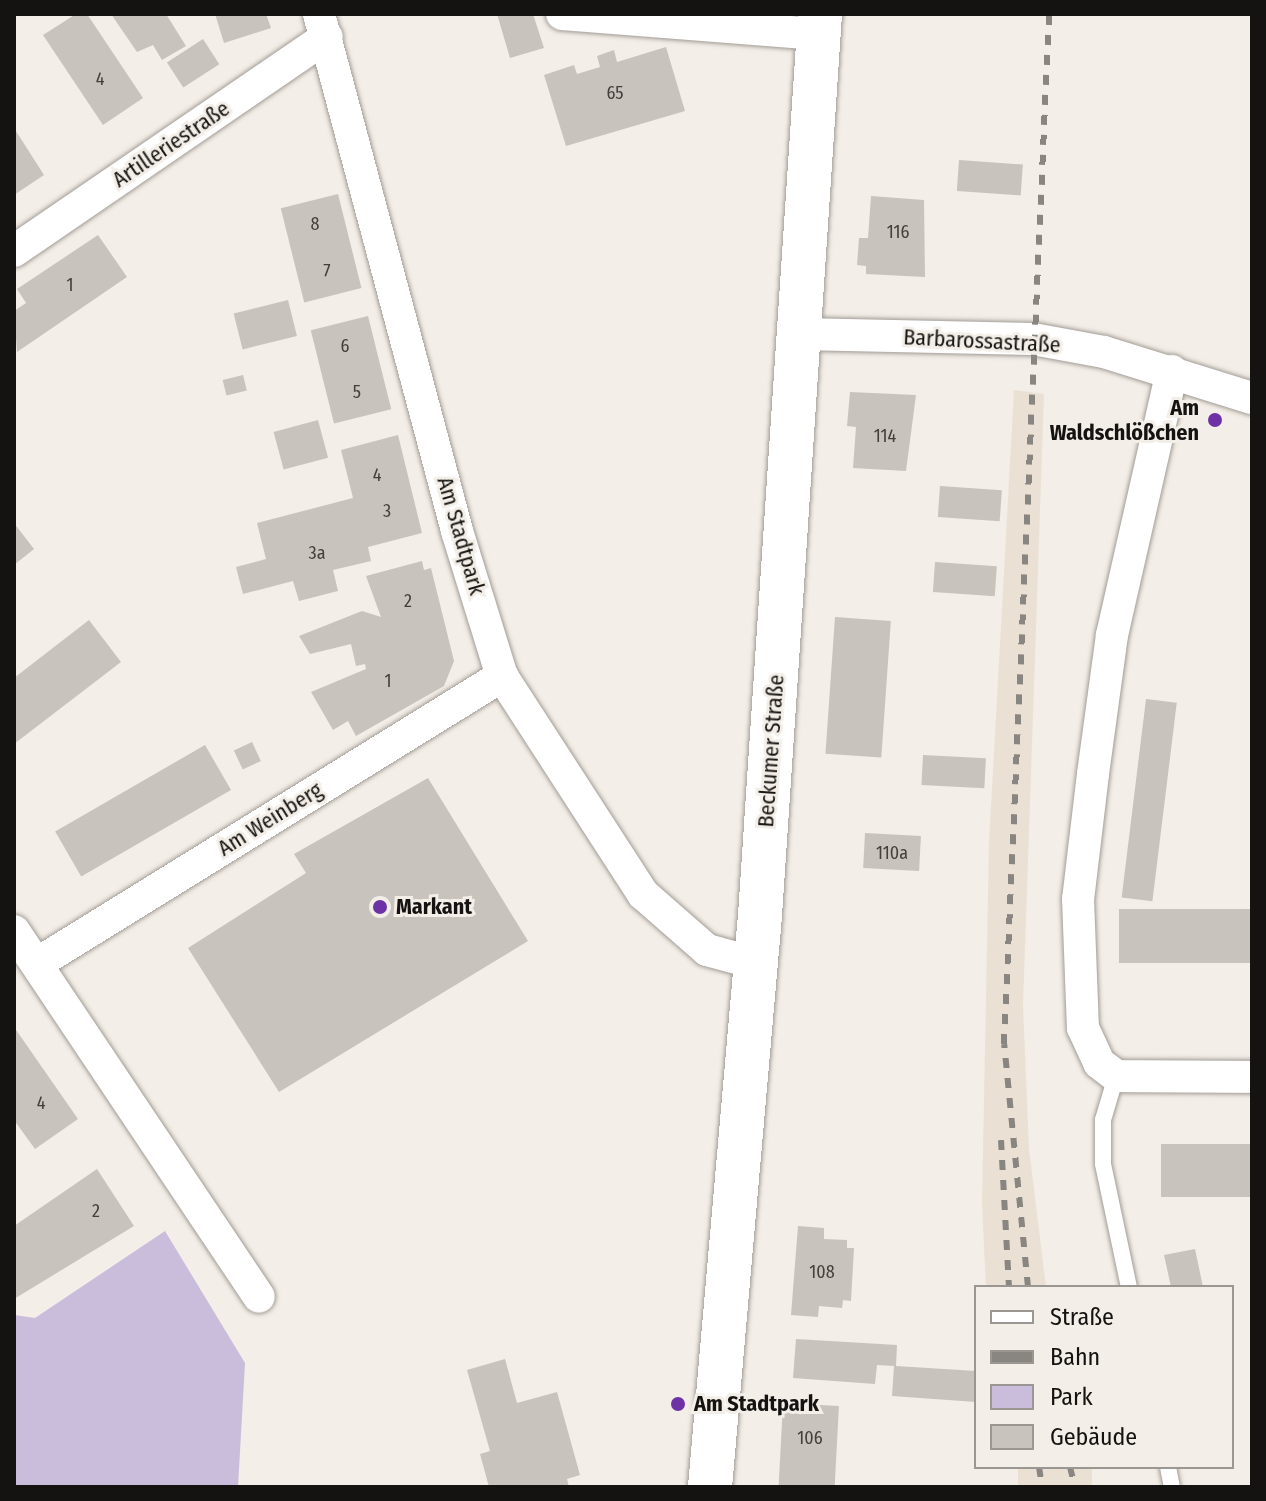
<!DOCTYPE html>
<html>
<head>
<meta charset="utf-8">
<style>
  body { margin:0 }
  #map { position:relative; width:1266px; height:1501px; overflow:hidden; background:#f3eee7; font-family:"Fira Sans Condensed",sans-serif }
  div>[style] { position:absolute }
  .built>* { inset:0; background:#ebe0d4; transform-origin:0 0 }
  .green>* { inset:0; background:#c9bddb }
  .building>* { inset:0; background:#c9c3bd; transform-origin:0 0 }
  .roads { filter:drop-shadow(0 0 2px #a29c96) drop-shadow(0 0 2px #a29c96) }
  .lane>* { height:16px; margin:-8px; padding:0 8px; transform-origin:8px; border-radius:8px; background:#fff }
  .street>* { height:32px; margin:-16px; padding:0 16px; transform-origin:16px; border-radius:16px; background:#fff }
  .secondary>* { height:44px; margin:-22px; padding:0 22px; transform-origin:22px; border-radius:22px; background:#fff }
  .rail>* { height:6px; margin-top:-3px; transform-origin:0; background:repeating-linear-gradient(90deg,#898581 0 10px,transparent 0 20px) }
  .dots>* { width:22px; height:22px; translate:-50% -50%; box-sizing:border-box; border:4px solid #f3eee7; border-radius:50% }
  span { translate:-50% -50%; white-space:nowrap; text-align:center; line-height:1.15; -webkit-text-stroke:6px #f3eee7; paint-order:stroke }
  .number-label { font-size:18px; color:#423f3c }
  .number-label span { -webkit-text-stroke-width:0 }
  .street-label { font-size:22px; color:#151311 }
  .poi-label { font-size:22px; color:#151311; font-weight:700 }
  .right { translate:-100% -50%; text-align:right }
  .left { translate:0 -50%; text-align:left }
  .frame { position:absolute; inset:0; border:16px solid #151311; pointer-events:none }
  .legend { position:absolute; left:974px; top:1285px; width:260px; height:184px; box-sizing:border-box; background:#f3eee7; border:2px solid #9a9691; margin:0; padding:10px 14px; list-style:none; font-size:24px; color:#151311 }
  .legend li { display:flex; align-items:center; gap:16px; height:40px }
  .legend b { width:40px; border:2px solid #9a9691 }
</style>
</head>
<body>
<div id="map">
  <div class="built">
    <i style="clip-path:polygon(1014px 390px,1044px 394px,1023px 1006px,1029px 1149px,1046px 1287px,986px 1287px,982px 1204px,989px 843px)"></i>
    <i style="left:1018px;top:1467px;width:74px;height:20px"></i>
  </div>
  <div class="green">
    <i style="clip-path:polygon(165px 1231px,245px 1363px,238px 1487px,14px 1487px,14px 1315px,35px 1318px)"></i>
  </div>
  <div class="building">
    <i style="clip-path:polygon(76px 14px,87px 14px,143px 98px,103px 125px,43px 35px)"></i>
    <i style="clip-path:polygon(111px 14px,166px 14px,186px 46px,162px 60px,153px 45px,137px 52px)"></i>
    <i style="clip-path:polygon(215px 14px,266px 14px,271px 28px,224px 43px)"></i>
    <i style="clip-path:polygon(497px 14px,533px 14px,544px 48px,510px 58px)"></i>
    <i style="left:203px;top:39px;width:30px;height:43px;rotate:57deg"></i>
    <i style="clip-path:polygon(666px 47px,685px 111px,566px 146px,544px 75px,574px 65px,577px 74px,600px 67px,597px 56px,614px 50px,617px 62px)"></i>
    <i style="clip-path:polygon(14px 128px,44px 175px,14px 195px)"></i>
    <i style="left:959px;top:160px;width:64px;height:31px;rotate:4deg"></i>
    <i style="left:338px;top:194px;width:97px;height:59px;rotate:76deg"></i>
    <i style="clip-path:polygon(871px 196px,924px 200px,925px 277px,866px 274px,866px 266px,857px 265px,859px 238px,868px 238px)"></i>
    <i style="clip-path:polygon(98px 235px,127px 277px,17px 352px,14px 311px,26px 303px,17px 289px)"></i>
    <i style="left:288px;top:300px;width:37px;height:56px;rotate:76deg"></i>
    <i style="left:368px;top:316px;width:96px;height:59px;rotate:76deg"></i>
    <i style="left:243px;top:375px;width:16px;height:21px;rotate:76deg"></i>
    <i style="clip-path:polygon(850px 392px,916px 395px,906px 471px,853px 468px,856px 427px,847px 426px)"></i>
    <i style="left:318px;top:420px;width:39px;height:46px;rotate:75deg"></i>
    <i style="clip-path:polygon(398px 435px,422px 533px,368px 547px,371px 561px,333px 570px,338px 591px,299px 601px,293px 581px,243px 594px,236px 567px,266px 559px,257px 523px,353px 498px,341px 450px)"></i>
    <i style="left:940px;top:486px;width:62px;height:31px;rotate:4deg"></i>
    <i style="clip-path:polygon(14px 523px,34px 549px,14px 565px)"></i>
    <i style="clip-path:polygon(422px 561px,424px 570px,431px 568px,454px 661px,444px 686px,356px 736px,348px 721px,333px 730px,311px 692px,366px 669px,365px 664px,356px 666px,351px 644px,310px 654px,299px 636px,362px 611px,381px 617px,366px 576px)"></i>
    <i style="left:935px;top:562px;width:62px;height:30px;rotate:4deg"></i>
    <i style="left:835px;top:617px;width:56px;height:137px;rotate:4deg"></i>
    <i style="clip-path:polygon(89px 620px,121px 662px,14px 744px,14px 678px)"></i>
    <i style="left:1146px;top:699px;width:31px;height:200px;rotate:7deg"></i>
    <i style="left:252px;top:742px;width:21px;height:20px;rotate:65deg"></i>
    <i style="left:205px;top:745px;width:52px;height:173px;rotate:60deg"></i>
    <i style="left:923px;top:755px;width:63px;height:30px;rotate:3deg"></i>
    <i style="clip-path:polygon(428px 778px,528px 941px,279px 1092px,188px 948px,306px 873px,294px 854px)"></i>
    <i style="left:865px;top:833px;width:56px;height:35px;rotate:3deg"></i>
    <i style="left:1252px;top:909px;width:54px;height:133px;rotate:90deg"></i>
    <i style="clip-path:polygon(14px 1027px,78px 1119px,35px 1149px,14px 1120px)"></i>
    <i style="left:1252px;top:1144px;width:53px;height:91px;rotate:90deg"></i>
    <i style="clip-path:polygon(97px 1169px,134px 1226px,14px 1299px,14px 1226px)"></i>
    <i style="clip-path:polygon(798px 1226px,824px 1228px,824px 1239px,847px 1240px,847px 1248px,854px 1248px,851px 1301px,843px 1300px,842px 1308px,819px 1306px,818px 1317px,791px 1315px)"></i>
    <i style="clip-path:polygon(1195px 1249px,1203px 1287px,1171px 1287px,1164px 1255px)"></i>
    <i style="clip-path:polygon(796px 1339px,897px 1345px,896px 1366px,976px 1371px,976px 1402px,892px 1396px,894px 1366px,877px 1365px,875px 1384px,793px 1378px)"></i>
    <i style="clip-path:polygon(505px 1359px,517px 1403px,557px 1392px,580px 1475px,567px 1479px,569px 1487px,489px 1487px,480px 1454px,490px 1451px,467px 1370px)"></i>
    <i style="left:783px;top:1403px;width:56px;height:84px;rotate:3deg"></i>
  </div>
  <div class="roads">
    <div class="lane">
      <i style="left:1116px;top:1076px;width:46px;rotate:106.5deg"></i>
      <i style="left:1103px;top:1120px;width:44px;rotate:90deg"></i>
      <i style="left:1103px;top:1164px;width:126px;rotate:78.1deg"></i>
      <i style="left:1168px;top:1467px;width:20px;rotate:79deg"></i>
    </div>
    <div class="street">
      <i style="left:319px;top:14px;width:535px;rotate:75.05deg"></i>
      <i style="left:457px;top:531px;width:152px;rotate:72.8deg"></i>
      <i style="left:502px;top:676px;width:260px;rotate:57.1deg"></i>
      <i style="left:643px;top:894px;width:85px;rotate:41.2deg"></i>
      <i style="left:707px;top:950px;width:50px;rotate:15.2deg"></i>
      <i style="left:562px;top:14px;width:257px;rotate:4.5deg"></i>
      <i style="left:14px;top:251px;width:379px;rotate:-34.4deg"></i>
      <i style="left:800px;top:334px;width:233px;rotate:1.2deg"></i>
      <i style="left:1033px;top:339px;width:72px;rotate:10.4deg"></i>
      <i style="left:1104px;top:352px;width:155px;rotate:17.3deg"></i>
      <i style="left:1172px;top:371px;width:271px;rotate:102.8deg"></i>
      <i style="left:1112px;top:635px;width:140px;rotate:97.8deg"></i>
      <i style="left:1093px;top:774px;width:126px;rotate:96.8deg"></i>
      <i style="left:1078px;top:899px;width:129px;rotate:87.8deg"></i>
      <i style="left:1083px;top:1028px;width:38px;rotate:65deg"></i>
      <i style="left:1099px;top:1063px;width:21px;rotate:37deg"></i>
      <i style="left:1116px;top:1076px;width:136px;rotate:0.4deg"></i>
      <i style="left:14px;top:931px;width:440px;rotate:56.2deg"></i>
      <i style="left:38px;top:963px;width:546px;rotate:-31.74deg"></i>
    </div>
    <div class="secondary">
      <i style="left:710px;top:1487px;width:574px;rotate:-85deg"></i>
      <i style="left:760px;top:915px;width:903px;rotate:-86.19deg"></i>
    </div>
  </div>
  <div class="rail">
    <i style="left:1001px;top:1140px;width:147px;rotate:86.9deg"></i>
    <i style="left:1028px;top:1287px;width:244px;rotate:-95.6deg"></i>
    <i style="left:1004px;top:1044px;width:1031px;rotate:-87.5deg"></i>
    <i style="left:1039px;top:1467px;width:20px;rotate:81deg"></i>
    <i style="left:1070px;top:1467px;width:21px;rotate:76deg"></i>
  </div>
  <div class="dots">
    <i style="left:1215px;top:420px;background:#6e32a7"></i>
    <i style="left:380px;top:907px;background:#6e32a7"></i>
    <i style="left:678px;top:1404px;background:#6e32a7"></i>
  </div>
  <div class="number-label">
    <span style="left:100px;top:79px">4</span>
    <span style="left:615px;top:93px">65</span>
    <span style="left:315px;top:224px">8</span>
    <span style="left:898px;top:232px">116</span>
    <span style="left:327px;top:271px">7</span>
    <span style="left:70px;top:285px">1</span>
    <span style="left:345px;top:346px">6</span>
    <span style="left:357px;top:392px">5</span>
    <span style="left:885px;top:436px">114</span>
    <span style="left:377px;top:475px">4</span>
    <span style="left:387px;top:511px">3</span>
    <span style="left:317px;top:553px">3a</span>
    <span style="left:408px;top:601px">2</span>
    <span style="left:388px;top:681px">1</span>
    <span style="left:892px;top:853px">110a</span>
    <span style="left:41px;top:1103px">4</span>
    <span style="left:96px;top:1211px">2</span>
    <span style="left:822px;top:1272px">108</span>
    <span style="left:810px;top:1438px">106</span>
  </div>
  <div class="street-label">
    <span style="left:171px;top:144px;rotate:-34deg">Artilleriestraße</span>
    <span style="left:982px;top:341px;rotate:3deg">Barbarossastraße</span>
    <span style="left:461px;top:536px;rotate:74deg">Am Stadtpark</span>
    <span style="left:771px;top:751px;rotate:-86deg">Beckumer Straße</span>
    <span style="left:270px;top:819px;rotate:-32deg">Am Weinberg</span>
  </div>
  <div class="poi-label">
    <span class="right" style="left:1199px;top:420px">Am<br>Waldschlößchen</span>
    <span class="left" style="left:396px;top:907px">Markant</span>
    <span class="left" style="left:694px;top:1404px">Am Stadtpark</span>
  </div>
  <div class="frame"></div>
  <ul class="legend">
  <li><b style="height:10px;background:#fff"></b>Straße</li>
  <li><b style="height:10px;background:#898581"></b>Bahn</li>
  <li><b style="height:22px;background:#c9bddb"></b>Park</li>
  <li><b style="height:22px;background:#c9c3bd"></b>Gebäude</li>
  </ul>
</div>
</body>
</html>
